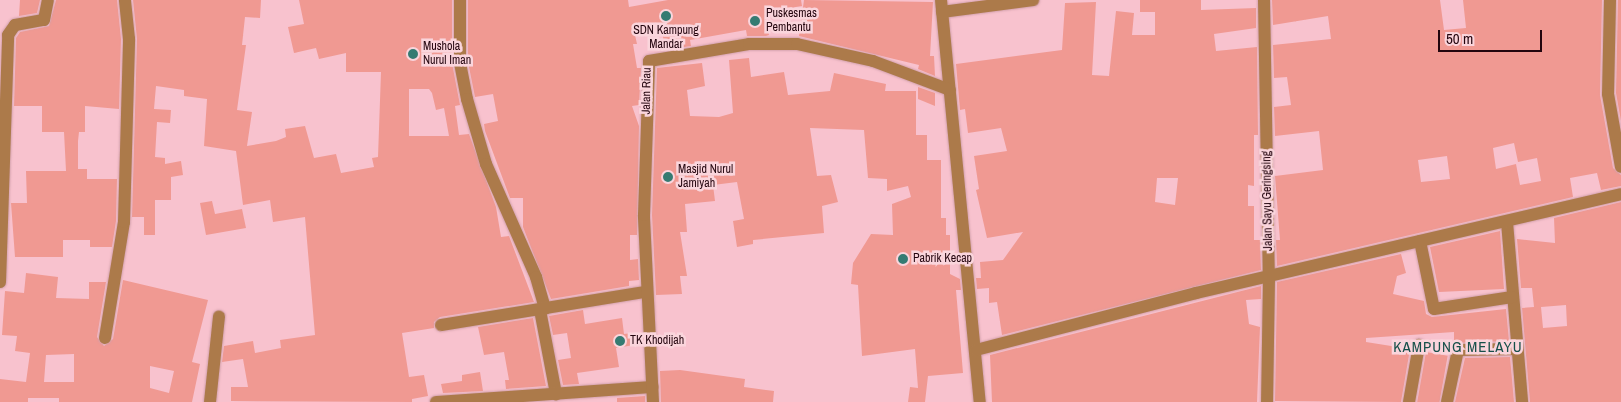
<!DOCTYPE html>
<html>
<head>
<meta charset="utf-8">
<style>
  body { margin:0 }
  #map { position:relative; width:1621px; height:402px; overflow:hidden; background:#f8c2ce; font-family:"Archivo Narrow",sans-serif }
  div>[style] { position:absolute }
  .building>* { inset:0; background:#f09992; transform-origin:0 0 }
  .roads { filter:drop-shadow(0 0 1px #d2a0ab) drop-shadow(0 0 1px #d2a0ab) }
  .street>* { height:12px; margin:-6px; padding:0 6px; transform-origin:6px; border-radius:6px; background:#ac7a4a }
  .dots>* { width:14px; height:14px; translate:-50% -50%; box-sizing:border-box; border:2px solid #fad5dc; border-radius:50% }
  span { translate:-50% -50%; white-space:nowrap; text-align:center; line-height:1.15; -webkit-text-stroke:5px #fad5dc; paint-order:stroke }
  .poi-label { font-size:12px; color:#23050e }
  .left { translate:0 -50%; text-align:left }
  .street-label { font-size:12px; color:#23050e }
  .quarter-label { font-size:15px; color:#16504a; letter-spacing:1px }
  .scale { position:absolute; left:1438px; top:30px; width:104px; height:22px; box-sizing:border-box; border:2px solid #23050e; border-top:0; padding-left:6px; font-size:15px; line-height:18px; white-space:nowrap; color:#23050e; -webkit-text-stroke:4px #fad5dc; paint-order:stroke }
</style>
</head>
<body>
<div id="map">
  <div class="building">
    <i style="clip-path:polygon(20px 0,40px 0,37px 13px,19px 16px)"></i>
    <i style="clip-path:polygon(56px 0,117px 0,121px 39px,119px 109px,85px 106px,85px 132px,79px 132px,78px 141px,78px 169px,87px 169px,87px 179px,117px 179px,116px 221px,112px 247px,90px 247px,90px 240px,63px 240px,63px 257px,15px 257px,11px 203px,27px 203px,26px 171px,66px 171px,64px 132px,42px 132px,42px 106px,14px 106px,16px 38px,20px 32px,49px 26px)"></i>
    <i style="clip-path:polygon(evenodd,133px 0,261px 0,260px 18px,245px 17px,242px 45px,246px 45px,237px 110px,252px 112px,247px 146px,276px 141px,286px 137px,285px 129px,305px 126px,314px 158px,336px 154px,341px 173px,374px 167px,372px 158px,378px 157px,381px 72px,346px 72px,346px 53px,319px 59px,316px 48px,294px 53px,288px 27px,304px 24px,299px 0,452px 0,452px 63px,460px 105px,455px 106px,459px 135px,469px 134px,496px 207px,501px 237px,509px 236px,534px 302px,440px 317px,434px 322px,434px 328px,402px 333px,409px 377px,424px 375px,428px 396px,412px 399px,412px 402px,231px 401px,231px 387px,248px 387px,243px 359px,222px 362px,224px 346px,253px 341px,255px 353px,281px 348px,280px 340px,315px 335px,305px 217px,273px 222px,270px 200px,243px 205px,236px 151px,204px 146px,207px 99px,184px 96px,184px 90px,156px 86px,154px 109px,171px 110px,170px 123px,157px 122px,155px 157px,165px 158px,165px 164px,181px 161px,183px 175px,171px 177px,171px 200px,155px 200px,155px 235px,144px 235px,144px 217px,132px 217px,137px 39px,133px 0,409px 89px,429px 89px,432px 93px,436px 110px,444px 108px,449px 136px,409px 136px,409px 89px)"></i>
    <i style="clip-path:polygon(468px 0,628px 0,629px 7px,668px 0,801px 0,802px 6px,765px 12px,769px 35px,766px 36px,747px 36px,746px 30px,690px 40px,691px 46px,665px 50px,662px 30px,635px 35px,637px 44px,633px 44px,637px 68px,641px 68px,639px 105px,632px 106px,639px 126px,637px 235px,630px 235px,630px 260px,638px 259px,639px 280px,629px 281px,629px 286px,551px 299px,523px 227px,523px 198px,510px 198px,485px 131px,484px 124px,498px 121px,493px 94px,475px 97px,468px 62px)"></i>
    <i style="clip-path:polygon(804px 0,933px 2px,930px 56px,934px 56px,935px 76px,918px 69px,919px 65px,799px 36px)"></i>
    <i style="clip-path:polygon(evenodd,1140px 0,1201px 0,1201px 10px,1256px 8px,1256px 28px,1214px 34px,1216px 51px,1257px 47px,1258px 135px,1254px 135px,1254px 186px,1248px 185px,1248px 206px,1254px 206px,1254px 240px,1260px 240px,1261px 270px,1002px 335px,997px 302px,989px 303px,989px 288px,977px 289px,976px 278px,981px 278px,980px 262px,1003px 260px,1023px 232px,987px 238px,976px 190px,979px 189px,974px 156px,1007px 151px,1001px 128px,968px 133px,965px 109px,960px 110px,956px 64px,1062px 50px,1065px 3px,1096px 2px,1092px 75px,1109px 76px,1116px 11px,1134px 13px,1132px 35px,1155px 35px,1155px 12px,1140px 12px,1140px 0,1157px 178px,1178px 178px,1175px 205px,1155px 202px,1157px 178px)"></i>
    <i style="clip-path:polygon(evenodd,1272px 0,1440px 0,1444px 30px,1466px 28px,1463px 0,1602px 0,1600px 95px,1613px 168px,1621px 175px,1621px 186px,1601px 190px,1597px 173px,1570px 178px,1573px 197px,1277px 266px,1276px 240px,1280px 240px,1275px 176px,1323px 170px,1319px 131px,1275px 136px,1274px 107px,1291px 105px,1287px 77px,1274px 78px,1273px 45px,1331px 39px,1328px 16px,1273px 25px,1272px 0,1514px 143px,1518px 162px,1537px 158px,1541px 181px,1520px 185px,1516px 164px,1496px 169px,1493px 148px,1514px 143px,1272px 0,1447px 156px,1450px 179px,1421px 182px,1418px 160px,1447px 156px)"></i>
    <i style="clip-path:polygon(1618px 0,1621px 0,1621px 121px,1616px 93px)"></i>
    <i style="clip-path:polygon(749px 58px,751px 77px,784px 72px,788px 95px,830px 91px,834px 73px,886px 84px,885px 91px,916px 91px,916px 135px,927px 135px,927px 160px,941px 160px,941px 218px,946px 218px,946px 235px,950px 235px,950px 274px,960px 279px,961px 290px,956px 290px,963px 373px,928px 376px,925px 402px,908px 402px,910px 387px,918px 388px,915px 349px,862px 356px,858px 285px,851px 284px,853px 263px,871px 234px,893px 235px,892px 204px,911px 197px,908px 186px,887px 191px,887px 179px,868px 178px,864px 130px,810px 128px,817px 176px,831px 175px,838px 202px,822px 206px,824px 233px,753px 240px,753px 244px,737px 247px,733px 221px,744px 219px,737px 182px,713px 185px,715px 201px,685px 204px,687px 232px,680px 232px,687px 276px,680px 276px,682px 294px,656px 295px,652px 215px,657px 68px,702px 63px,705px 86px,687px 90px,690px 116px,719px 117px,733px 113px,729px 60px)"></i>
    <i style="clip-path:polygon(918px 87px,935px 93px,935px 106px,918px 99px)"></i>
    <i style="clip-path:polygon(212px 201px,215px 214px,242px 209px,246px 228px,206px 235px,200px 203px)"></i>
    <i style="clip-path:polygon(evenodd,1621px 202px,1621px 402px,1530px 402px,1522px 308px,1534px 307px,1532px 288px,1521px 288px,1517px 239px,1555px 243px,1554px 218px,1621px 202px,1566px 305px,1567px 326px,1543px 328px,1541px 307px,1566px 305px)"></i>
    <i style="clip-path:polygon(1500px 231px,1504px 289px,1439px 292px,1430px 247px)"></i>
    <i style="clip-path:polygon(1401px 254px,1406px 273px,1397px 276px,1393px 294px,1424px 301px,1426px 314px,1432px 317px,1506px 309px,1509px 341px,1454px 343px,1454px 332px,1366px 338px,1366px 342px,1410px 349px,1401px 402px,1275px 401px,1277px 282px)"></i>
    <i style="clip-path:polygon(evenodd,26px 273px,58px 277px,56px 298px,89px 299px,89px 282px,106px 282px,97px 337px,104px 346px,113px 339px,123px 280px,208px 300px,192px 362px,200px 364px,192px 402px,59px 402px,59px 398px,28px 398px,28px 402px,0 402px,0 379px,26px 382px,30px 353px,15px 351px,17px 336px,2px 335px,5px 291px,24px 293px,26px 273px,74px 354px,74px 382px,44px 382px,46px 355px,74px 354px,26px 273px,150px 366px,174px 371px,169px 393px,150px 388px,150px 366px)"></i>
    <i style="clip-path:polygon(1261px 286px,1261px 299px,1246px 300px,1249px 324px,1260px 327px,1257px 402px,992px 402px,990px 355px)"></i>
    <i style="clip-path:polygon(583px 310px,585px 324px,622px 318px,624px 334px,632px 333px,634px 345px,616px 348px,619px 367px,577px 373px,579px 384px,563px 385px,558px 360px,571px 358px,567px 333px,553px 335px,549px 316px)"></i>
    <i style="clip-path:polygon(533px 318px,546px 386px,506px 389px,505px 380px,509px 380px,504px 352px,484px 355px,478px 327px)"></i>
    <i style="left:1426px;top:352px;width:22px;height:51px;rotate:10deg"></i>
    <i style="clip-path:polygon(1510px 357px,1514px 402px,1455px 402px,1465px 358px)"></i>
    <i style="clip-path:polygon(680px 370px,745px 379px,744px 387px,774px 391px,773px 402px,661px 402px,660px 371px)"></i>
    <i style="clip-path:polygon(480px 372px,483px 391px,443px 393px,441px 384px,462px 381px,462px 375px)"></i>
    <i style="clip-path:polygon(645px 396px,645px 402px,617px 402px,617px 398px)"></i>
  </div>
  <div class="roads">
    <div class="street">
      <i style="left:460px;top:0;width:63px;rotate:90deg"></i>
      <i style="left:460px;top:63px;width:37px;rotate:79deg"></i>
      <i style="left:467px;top:99px;width:68px;rotate:73.7deg"></i>
      <i style="left:486px;top:164px;width:124px;rotate:66.1deg"></i>
      <i style="left:536px;top:277px;width:33px;rotate:74deg"></i>
      <i style="left:941px;top:0;width:404px;rotate:84.5deg"></i>
      <i style="left:1264px;top:0;width:278px;rotate:89deg"></i>
      <i style="left:1269px;top:278px;width:124px;rotate:90.9deg"></i>
      <i style="left:1610px;top:0;width:94px;rotate:91.2deg"></i>
      <i style="left:1608px;top:94px;width:74px;rotate:79.9deg"></i>
      <i style="left:942px;top:12px;width:92px;rotate:-7.5deg"></i>
      <i style="left:1507px;top:222px;width:181px;rotate:85.2deg"></i>
      <i style="left:1420px;top:241px;width:69px;rotate:78.4deg"></i>
      <i style="left:1434px;top:309px;width:79px;rotate:-8.7deg"></i>
      <i style="left:0;top:282px;width:247px;rotate:-88.1deg"></i>
      <i style="left:8px;top:35px;width:12px;rotate:-55deg"></i>
      <i style="left:15px;top:25px;width:29px;rotate:-10deg"></i>
      <i style="left:44px;top:20px;width:20px;rotate:-79deg"></i>
      <i style="left:540px;top:310px;width:86px;rotate:79.2deg"></i>
      <i style="left:441px;top:325px;width:207px;rotate:-9.2deg"></i>
      <i style="left:105px;top:338px;width:118px;rotate:-80.7deg"></i>
      <i style="left:124px;top:222px;width:183px;rotate:-88.4deg"></i>
      <i style="left:129px;top:39px;width:39px;rotate:-96deg"></i>
      <i style="left:976px;top:350px;width:227px;rotate:-14.5deg"></i>
      <i style="left:1196px;top:293px;width:436px;rotate:-13.1deg"></i>
      <i style="left:210px;top:402px;width:86px;rotate:-84deg"></i>
      <i style="left:436px;top:402px;width:217px;rotate:-4deg"></i>
      <i style="left:653px;top:402px;width:187px;rotate:-92.8deg"></i>
      <i style="left:644px;top:215px;width:154px;rotate:-88.1deg"></i>
      <i style="left:649px;top:61px;width:101px;rotate:-9.6deg"></i>
      <i style="left:749px;top:44px;width:48px"></i>
      <i style="left:797px;top:44px;width:78px;rotate:12.6deg"></i>
      <i style="left:873px;top:61px;width:82px;rotate:20.6deg"></i>
      <i style="left:1409px;top:402px;width:58px;rotate:-80deg"></i>
      <i style="left:1447px;top:402px;width:53px;rotate:-78.1deg"></i>
      <i style="left:1458px;top:350px;width:58px;rotate:-1deg"></i>
    </div>
  </div>
  <div class="dots">
    <i style="left:666px;top:16px;background:#357b72"></i>
    <i style="left:755px;top:21px;background:#357b72"></i>
    <i style="left:413px;top:54px;background:#357b72"></i>
    <i style="left:668px;top:177px;background:#357b72"></i>
    <i style="left:903px;top:259px;background:#357b72"></i>
    <i style="left:620px;top:341px;background:#357b72"></i>
  </div>
  <div class="poi-label">
    <span class="left" style="left:766px;top:21px">Puskesmas<br>Pembantu</span>
    <span style="left:666px;top:38px">SDN Kampung<br>Mandar</span>
    <span class="left" style="left:423px;top:54px">Mushola<br>Nurul Iman</span>
    <span class="left" style="left:678px;top:177px">Masjid Nurul<br>Jamiyah</span>
    <span class="left" style="left:913px;top:259px">Pabrik Kecap</span>
    <span class="left" style="left:630px;top:341px">TK Khodijah</span>
  </div>
  <div class="street-label">
    <span style="left:647px;top:91px;rotate:-89deg">Jalan Riau</span>
    <span style="left:1268px;top:201px;rotate:-91deg">Jalan Sayu Geringsing</span>
  </div>
  <div class="quarter-label">
    <span style="left:1458px;top:347px">KAMPUNG MELAYU</span>
  </div>
  <div class="scale">50 m</div>
</div>
</body>
</html>
